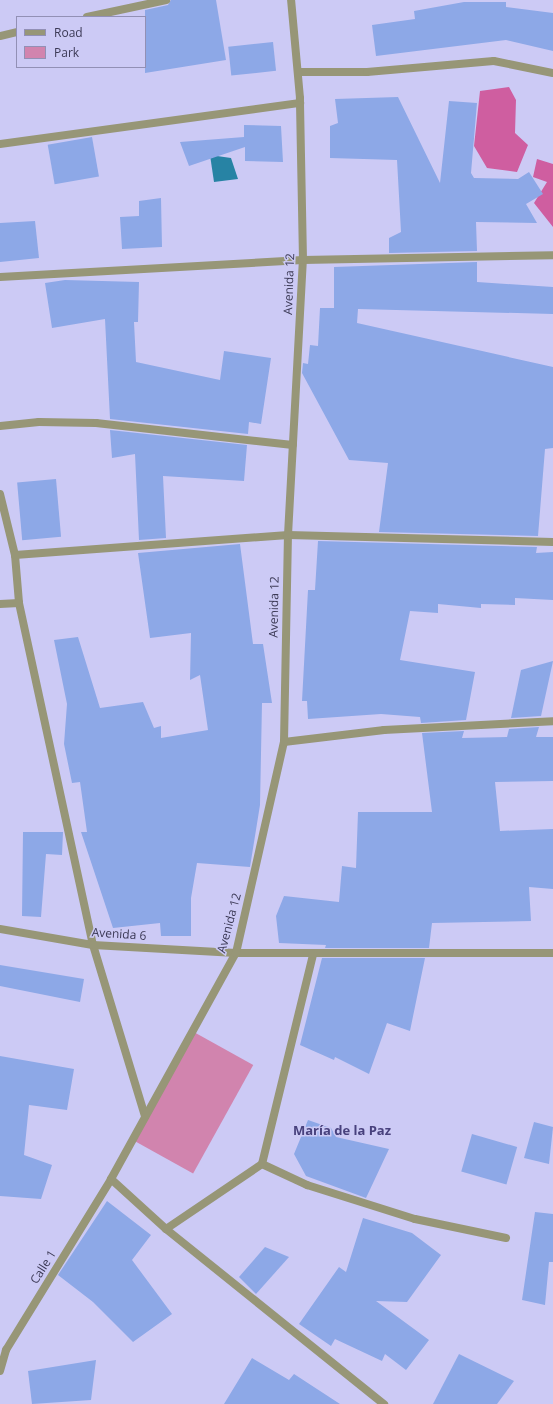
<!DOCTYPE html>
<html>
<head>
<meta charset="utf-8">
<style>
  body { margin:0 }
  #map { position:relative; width:553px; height:1404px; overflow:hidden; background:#cccaf5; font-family:"Open Sans",sans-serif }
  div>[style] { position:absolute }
  .green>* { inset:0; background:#d184ae; transform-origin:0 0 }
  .forest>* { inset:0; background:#cf5ea0 }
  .water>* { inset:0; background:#2783a4 }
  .building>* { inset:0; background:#8da8e7; transform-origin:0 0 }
  .minor>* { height:8px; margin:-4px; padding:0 4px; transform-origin:4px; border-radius:4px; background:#979677 }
  .tertiary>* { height:8px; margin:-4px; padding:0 4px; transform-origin:4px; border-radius:4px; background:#979677 }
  span { translate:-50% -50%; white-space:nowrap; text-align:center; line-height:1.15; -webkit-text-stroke:3px #cccaf5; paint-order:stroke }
  .street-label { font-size:12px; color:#3b3955 }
  .neighbourhood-label { font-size:13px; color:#48417d; font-weight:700 }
  .legend { position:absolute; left:16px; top:16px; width:130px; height:52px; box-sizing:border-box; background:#cccaf5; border:1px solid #9290b5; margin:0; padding:5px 7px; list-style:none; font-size:12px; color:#3b3955 }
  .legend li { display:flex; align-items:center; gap:8px; height:20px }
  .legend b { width:20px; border:1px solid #9290b5 }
</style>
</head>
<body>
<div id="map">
  <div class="green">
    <i style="left:192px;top:1031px;width:70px;height:124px;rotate:29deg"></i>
  </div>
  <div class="forest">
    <i style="clip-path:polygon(509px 87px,516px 100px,515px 133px,528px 145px,517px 172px,487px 168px,474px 146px,480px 91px)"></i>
    <i style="clip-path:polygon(537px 159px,553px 164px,553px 227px,534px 203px,547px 182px,533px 177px)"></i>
  </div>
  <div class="water">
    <i style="clip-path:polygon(210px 155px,231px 158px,238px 179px,214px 182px)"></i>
  </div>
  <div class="building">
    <i style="clip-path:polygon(171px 0,216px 0,226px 60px,145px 73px,145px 10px,168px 5px)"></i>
    <i style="clip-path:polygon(464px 2px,506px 2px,506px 7px,553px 13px,553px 51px,506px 40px,376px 56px,372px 25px,415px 19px,414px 11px)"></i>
    <i style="left:273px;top:42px;width:29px;height:45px;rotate:84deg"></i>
    <i style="clip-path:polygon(398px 97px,440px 183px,449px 101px,477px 103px,471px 173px,474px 178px,518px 179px,529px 172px,543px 194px,526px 204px,537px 223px,476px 222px,477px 251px,389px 253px,389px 238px,401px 232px,397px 160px,330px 158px,330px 126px,338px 123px,335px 99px)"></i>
    <i style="clip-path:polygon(244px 125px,281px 126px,283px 162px,245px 161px,245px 147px,189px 166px,180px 142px,244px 137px)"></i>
    <i style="left:92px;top:137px;width:40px;height:45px;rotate:80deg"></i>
    <i style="clip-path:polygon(161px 198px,162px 247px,122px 249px,120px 217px,139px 216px,139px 201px)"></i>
    <i style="clip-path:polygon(35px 221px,39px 258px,0 262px,0 223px)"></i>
    <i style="clip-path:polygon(477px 262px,477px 282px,553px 287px,553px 314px,358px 309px,357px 323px,553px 367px,553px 448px,545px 449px,538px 536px,379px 532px,388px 463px,349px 460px,302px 373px,303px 363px,308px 364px,310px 345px,318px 346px,320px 308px,334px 308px,334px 267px)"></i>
    <i style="clip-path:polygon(65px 280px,139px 282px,138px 322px,134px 322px,136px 362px,220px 380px,224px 351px,271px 358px,261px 424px,249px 422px,248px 434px,110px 419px,105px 319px,52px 328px,45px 283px)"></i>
    <i style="clip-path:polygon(110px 430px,247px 445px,244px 481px,163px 476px,166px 538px,139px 540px,135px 454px,112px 458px)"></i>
    <i style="left:56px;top:479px;width:58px;height:39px;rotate:85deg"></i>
    <i style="clip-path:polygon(318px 541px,537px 547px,536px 553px,553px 552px,553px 600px,515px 598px,515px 605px,481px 604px,481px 608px,438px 604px,438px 613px,410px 611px,400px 660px,475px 672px,466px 720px,421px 723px,420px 717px,381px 714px,308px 719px,307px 701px,302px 701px,308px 590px,315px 590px)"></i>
    <i style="clip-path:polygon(240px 544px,253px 644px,263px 644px,272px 703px,262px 703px,260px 805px,250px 867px,197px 863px,191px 898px,191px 936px,161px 936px,160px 923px,113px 928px,81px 832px,87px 832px,80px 782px,72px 783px,64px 744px,67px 704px,54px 640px,78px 637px,100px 708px,143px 702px,154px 728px,161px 726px,161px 738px,208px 730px,200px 675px,190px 680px,191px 633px,150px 638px,138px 553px)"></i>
    <i style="clip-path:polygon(553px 661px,541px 716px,511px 718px,521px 670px)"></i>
    <i style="clip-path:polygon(539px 727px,536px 737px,553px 737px,553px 781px,495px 782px,500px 831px,553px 829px,553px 889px,529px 887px,531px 921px,432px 923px,429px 948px,325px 948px,326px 945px,279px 943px,276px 916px,284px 896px,339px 902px,342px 866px,356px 868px,358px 812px,432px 812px,422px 733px,464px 731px,462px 738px,507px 737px,509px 729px)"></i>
    <i style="clip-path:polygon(23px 832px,63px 832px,62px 855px,46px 854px,41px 917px,22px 916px)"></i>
    <i style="clip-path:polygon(322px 958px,425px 958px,410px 1031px,387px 1023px,369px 1074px,335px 1057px,334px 1060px,300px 1045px)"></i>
    <i style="clip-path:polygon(0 965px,84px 979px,80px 1002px,0 986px)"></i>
    <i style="clip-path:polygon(0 1056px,74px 1069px,67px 1110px,29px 1105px,24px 1155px,52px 1165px,41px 1199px,0 1196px)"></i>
    <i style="clip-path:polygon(308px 1120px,331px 1128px,336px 1137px,389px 1149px,366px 1198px,306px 1176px,294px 1154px)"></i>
    <i style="clip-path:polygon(534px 1122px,553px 1127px,549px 1164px,524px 1158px)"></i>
    <i style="left:472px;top:1134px;width:47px;height:39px;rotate:16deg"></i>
    <i style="clip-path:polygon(107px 1201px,151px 1235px,132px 1260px,172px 1314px,133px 1342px,93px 1302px,58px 1275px)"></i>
    <i style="clip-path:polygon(535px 1212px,553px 1214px,553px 1262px,549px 1262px,545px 1305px,522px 1300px)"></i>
    <i style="clip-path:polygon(363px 1218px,412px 1233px,441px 1255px,407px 1302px,376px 1301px,429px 1340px,406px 1370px,385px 1354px,382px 1361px,335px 1339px,331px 1346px,299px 1324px,339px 1267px,346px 1272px)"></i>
    <i style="clip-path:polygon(265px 1247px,289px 1257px,256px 1294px,239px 1277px)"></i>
    <i style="clip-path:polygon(459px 1354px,514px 1381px,497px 1404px,433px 1404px)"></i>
    <i style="clip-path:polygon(252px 1358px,289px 1380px,294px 1374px,340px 1404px,224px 1404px)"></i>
    <i style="clip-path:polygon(96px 1360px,91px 1400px,32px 1404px,28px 1371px)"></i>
  </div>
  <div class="minor">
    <i style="left:87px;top:17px;width:81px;rotate:-12.1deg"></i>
    <i style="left:0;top:36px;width:17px;rotate:-13deg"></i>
    <i style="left:298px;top:72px;width:69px"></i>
    <i style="left:367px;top:72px;width:127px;rotate:-5deg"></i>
    <i style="left:494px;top:61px;width:60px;rotate:11.5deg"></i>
    <i style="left:0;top:144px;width:303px;rotate:-7.8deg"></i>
    <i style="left:0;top:277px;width:303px;rotate:-3.2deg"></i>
    <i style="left:303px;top:260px;width:250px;rotate:-1.1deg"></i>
    <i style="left:0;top:426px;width:39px;rotate:-6deg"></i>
    <i style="left:39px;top:422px;width:57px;rotate:1deg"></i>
    <i style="left:96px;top:423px;width:198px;rotate:6.4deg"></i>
    <i style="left:0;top:494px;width:63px;rotate:76.2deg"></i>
    <i style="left:15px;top:555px;width:48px;rotate:85.2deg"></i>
    <i style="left:19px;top:603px;width:350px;rotate:77.8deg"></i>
    <i style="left:93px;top:945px;width:179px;rotate:73.1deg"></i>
    <i style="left:15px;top:555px;width:274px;rotate:-4.2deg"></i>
    <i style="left:288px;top:535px;width:265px;rotate:1.5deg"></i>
    <i style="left:0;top:604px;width:19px;rotate:-3deg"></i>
    <i style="left:284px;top:742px;width:101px;rotate:-6.8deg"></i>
    <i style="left:384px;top:730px;width:169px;rotate:-3deg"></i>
    <i style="left:0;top:929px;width:94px;rotate:9.8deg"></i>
    <i style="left:93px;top:945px;width:143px;rotate:3.2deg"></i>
    <i style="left:236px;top:953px;width:317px"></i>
    <i style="left:262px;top:1164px;width:50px;rotate:25deg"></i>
    <i style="left:307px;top:1185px;width:113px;rotate:17.5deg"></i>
    <i style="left:415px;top:1219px;width:93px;rotate:11.8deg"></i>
    <i style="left:111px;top:1179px;width:74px;rotate:42.3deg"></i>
    <i style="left:166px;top:1229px;width:280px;rotate:38.8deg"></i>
    <i style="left:166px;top:1229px;width:116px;rotate:-34.1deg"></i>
    <i style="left:262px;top:1164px;width:216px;rotate:-76.3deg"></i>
  </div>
  <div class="tertiary">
    <i style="left:0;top:1371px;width:22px;rotate:-74deg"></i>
    <i style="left:6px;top:1350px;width:201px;rotate:-58.4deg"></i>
    <i style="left:111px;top:1179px;width:258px;rotate:-61.1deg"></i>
    <i style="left:236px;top:953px;width:216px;rotate:-77.2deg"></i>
    <i style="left:284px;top:742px;width:207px;rotate:-88.9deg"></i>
    <i style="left:288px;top:535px;width:275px;rotate:-86.9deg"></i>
    <i style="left:303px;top:260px;width:162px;rotate:-91.1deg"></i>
    <i style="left:300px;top:98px;width:98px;rotate:-95.2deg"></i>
  </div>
  <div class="street-label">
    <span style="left:289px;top:284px;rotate:-88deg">Avenida 12</span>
    <span style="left:274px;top:607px;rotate:-89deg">Avenida 12</span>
    <span style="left:229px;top:923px;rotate:-75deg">Avenida 12</span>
    <span style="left:119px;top:934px;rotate:4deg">Avenida 6</span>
    <span style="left:43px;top:1267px;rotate:-58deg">Calle 1</span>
  </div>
  <div class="neighbourhood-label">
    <span style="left:342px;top:1130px">María de la Paz</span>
  </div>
  <ul class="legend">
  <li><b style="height:5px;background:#979677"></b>Road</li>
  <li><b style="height:11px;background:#d184ae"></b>Park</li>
  </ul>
</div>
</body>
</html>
